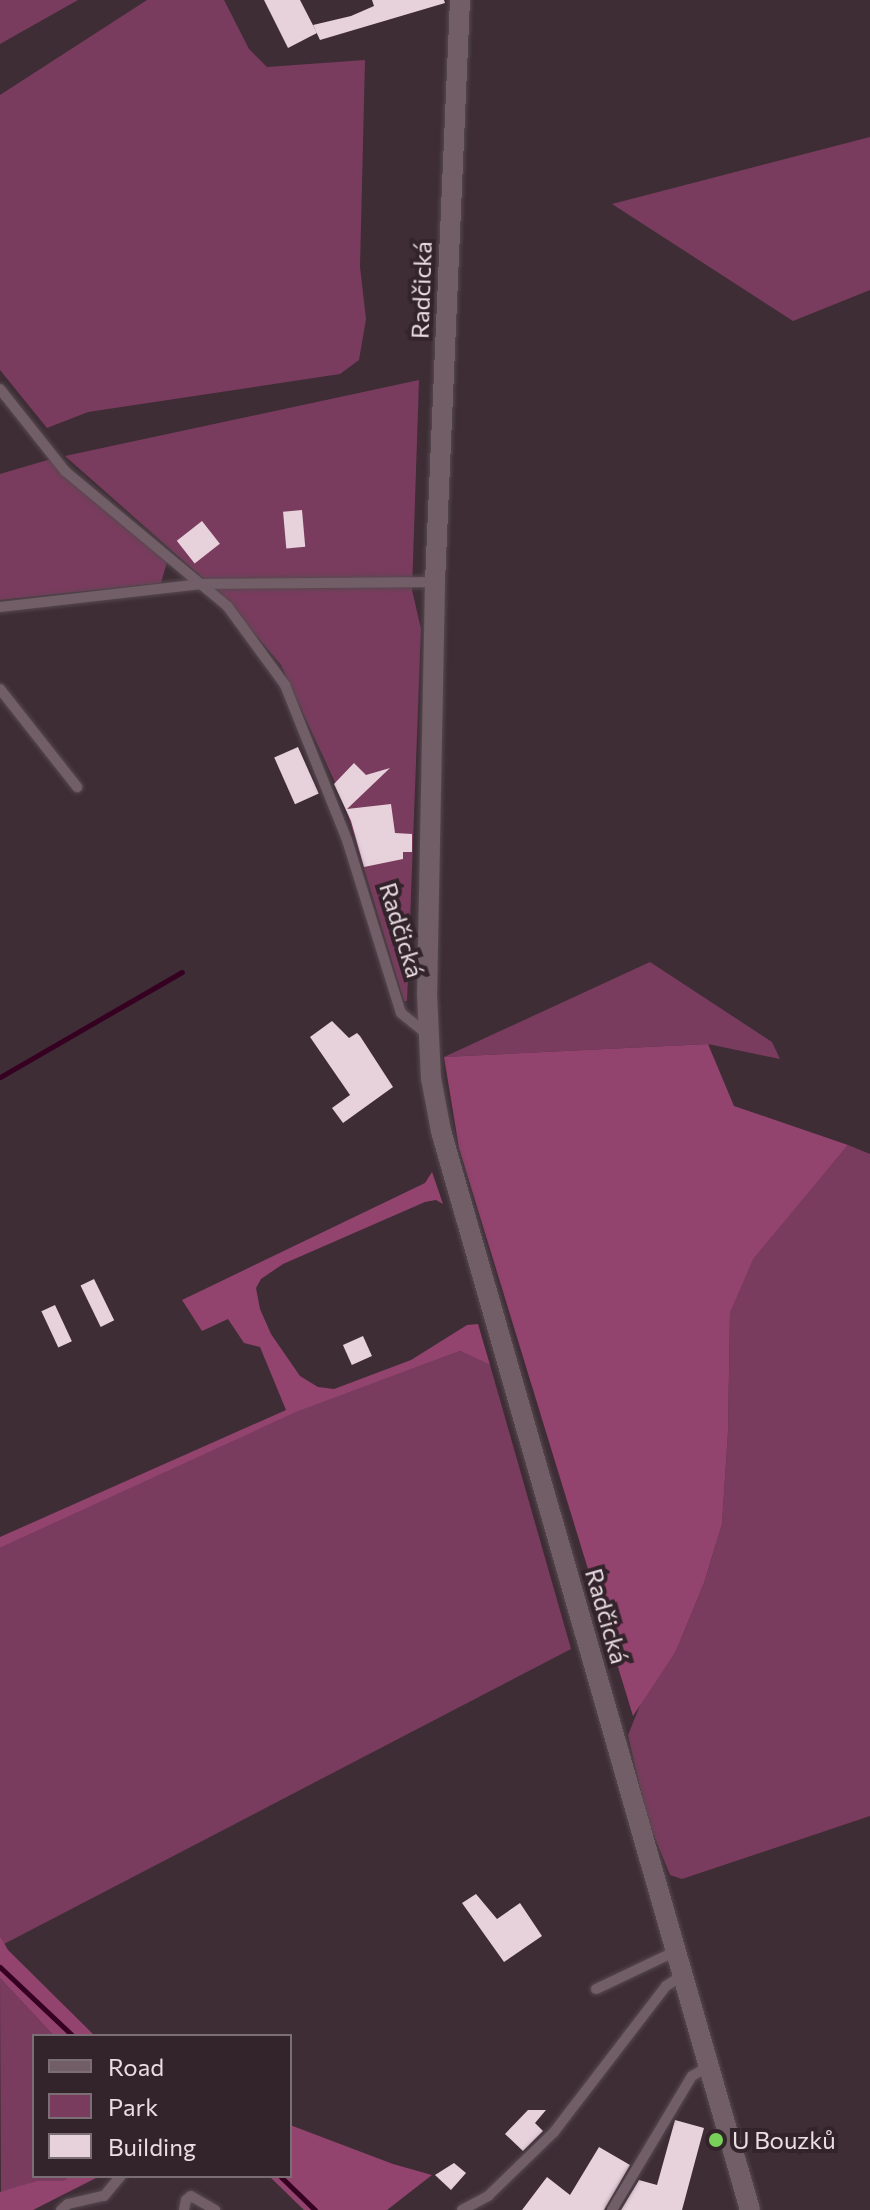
<!DOCTYPE html>
<html>
<head>
<meta charset="utf-8">
<style>
  body { margin:0 }
  #map { position:relative; width:870px; height:2210px; overflow:hidden; background:#3e2d35; font-family:Commissioner,sans-serif }
  div>[style] { position:absolute }
  .green>* { inset:0; background:#7a3c5e }
  .forest>* { inset:0; background:#92436e }
  .stream>* { height:5px; margin:-2.5px; padding:0 2.5px; transform-origin:2.5px; border-radius:2.5px; background:#350021 }
  .building>* { inset:0; background:#e7d1db; transform-origin:0 0 }
  .roads { filter:drop-shadow(0 0 2px #574950) drop-shadow(0 0 2px #574950) }
  .service>* { height:10px; margin:-5px; padding:0 5px; transform-origin:5px; border-radius:5px; background:#715e67 }
  .tertiary>* { height:20px; margin:-10px; padding:0 10px; transform-origin:10px; border-radius:10px; background:#715e67 }
  .dots>* { width:22px; height:22px; translate:-50% -50%; box-sizing:border-box; border:4px solid #33232b; border-radius:50% }
  span { translate:-50% -50%; white-space:nowrap; text-align:center; line-height:1.15; -webkit-text-stroke:8px #33232b; paint-order:stroke }
  .street-label { font-size:24px; color:#eadee3 }
  .poi-label { font-size:24px; color:#eadee3 }
  .left { translate:0 -50%; text-align:left }
  .legend { position:absolute; left:32px; top:2034px; width:260px; height:144px; box-sizing:border-box; background:#33232b; border:2px solid #7c6e75; margin:0; padding:10px 14px; list-style:none; font-size:24px; color:#eadee3 }
  .legend li { display:flex; align-items:center; gap:16px; height:40px }
  .legend b { width:40px; border:2px solid #7c6e75 }
</style>
</head>
<body>
<div id="map">
  <div class="green">
    <i style="clip-path:polygon(0 0,78px 0,0 44px)"></i>
    <i style="clip-path:polygon(147px 0,224px 0,249px 49px,267px 67px,365px 60px,360px 267px,366px 319px,359px 360px,340px 374px,88px 412px,47px 428px,0 370px,0 95px)"></i>
    <i style="clip-path:polygon(870px 137px,870px 290px,793px 321px,612px 204px)"></i>
    <i style="clip-path:polygon(419px 380px,412px 590px,421px 629px,407px 1001px,404px 1001px,344px 802px,281px 665px,221px 594px,65px 456px)"></i>
    <i style="clip-path:polygon(51px 459px,167px 562px,161px 583px,0 600px,0 474px)"></i>
    <i style="clip-path:polygon(650px 962px,772px 1042px,780px 1059px,708px 1044px,444px 1057px)"></i>
    <i style="clip-path:polygon(848px 1145px,870px 1154px,870px 1816px,682px 1879px,670px 1875px,647px 1818px,628px 1735px,645px 1693px,676px 1651px,704px 1583px,722px 1524px,728px 1432px,730px 1313px,752px 1259px)"></i>
    <i style="clip-path:polygon(460px 1351px,490px 1365px,571px 1649px,4px 1944px,0 1936px,0 1548px,295px 1412px)"></i>
    <i style="clip-path:polygon(0 1978px,54px 2036px,34px 2036px,34px 2176px,70px 2176px,63px 2181px,36px 2181px,1px 2193px)"></i>
  </div>
  <div class="forest">
    <i style="clip-path:polygon(708px 1044px,734px 1106px,848px 1145px,753px 1259px,730px 1313px,728px 1432px,722px 1524px,704px 1583px,676px 1651px,633px 1716px,459px 1148px,444px 1057px)"></i>
    <i style="clip-path:polygon(432px 1172px,443px 1204px,436px 1200px,425px 1202px,283px 1264px,261px 1279px,256px 1288px,260px 1309px,271px 1334px,300px 1376px,318px 1387px,334px 1389px,411px 1360px,467px 1325px,478px 1324px,490px 1365px,460px 1351px,296px 1412px,0 1548px,0 1537px,286px 1410px,260px 1347px,244px 1343px,228px 1319px,202px 1331px,182px 1300px,425px 1183px)"></i>
    <i style="clip-path:polygon(0 1936px,8px 1950px,95px 2036px,54px 2036px,0 1978px)"></i>
    <i style="clip-path:polygon(290px 2125px,393px 2164px,432px 2175px,387px 2210px,304px 2210px,269px 2176px,290px 2176px)"></i>
    <i style="clip-path:polygon(70px 2176px,100px 2176px,33px 2210px,0 2210px,0 2192px,36px 2181px,63px 2181px)"></i>
  </div>
  <div class="stream">
    <i style="left:0;top:1077px;width:210px;rotate:-30deg"></i>
    <i style="left:0;top:1967px;width:100px;rotate:43.4deg"></i>
    <i style="left:280px;top:2176px;width:49px;rotate:44.2deg"></i>
  </div>
  <div class="building">
    <i style="clip-path:polygon(264px 0,300px 0,317px 33px,288px 48px)"></i>
    <i style="clip-path:polygon(372px 0,444px 0,445px 3px,320px 40px,313px 25px,351px 16px,374px 6px)"></i>
    <i style="left:302px;top:510px;width:37px;height:19px;rotate:85deg"></i>
    <i style="left:202px;top:521px;width:29px;height:32px;rotate:52deg"></i>
    <i style="left:298px;top:747px;width:51px;height:26px;rotate:66deg"></i>
    <i style="clip-path:polygon(354px 763px,366px 775px,390px 768px,347px 809px,391px 804px,395px 833px,412px 834px,412px 852px,403px 852px,403px 859px,364px 867px,351px 821px,334px 784px)"></i>
    <i style="clip-path:polygon(332px 1021px,349px 1038px,357px 1033px,360px 1036px,393px 1087px,343px 1123px,332px 1108px,350px 1095px,310px 1037px)"></i>
    <i style="left:94px;top:1279px;width:46px;height:15px;rotate:64deg"></i>
    <i style="left:55px;top:1305px;width:40px;height:15px;rotate:65deg"></i>
    <i style="left:363px;top:1336px;width:22px;height:22px;rotate:66deg"></i>
    <i style="clip-path:polygon(476px 1894px,497px 1919px,520px 1903px,542px 1936px,504px 1962px,462px 1903px)"></i>
    <i style="clip-path:polygon(528px 2110px,546px 2110px,535px 2123px,543px 2131px,523px 2151px,505px 2134px)"></i>
    <i style="clip-path:polygon(675px 2120px,704px 2128px,682px 2210px,621px 2210px,639px 2180px,657px 2185px)"></i>
    <i style="clip-path:polygon(599px 2147px,630px 2165px,604px 2210px,522px 2210px,547px 2177px,570px 2195px)"></i>
    <i style="clip-path:polygon(454px 2163px,466px 2173px,451px 2190px,435px 2175px)"></i>
  </div>
  <div class="roads">
    <div class="service">
      <i style="left:0;top:389px;width:105px;rotate:51.6deg"></i>
      <i style="left:65px;top:471px;width:212px;rotate:39.8deg"></i>
      <i style="left:228px;top:607px;width:97px;rotate:53.8deg"></i>
      <i style="left:285px;top:685px;width:167px;rotate:68.2deg"></i>
      <i style="left:347px;top:840px;width:181px;rotate:72.7deg"></i>
      <i style="left:401px;top:1013px;width:33px;rotate:39deg"></i>
      <i style="left:0;top:607px;width:203px;rotate:-6.5deg"></i>
      <i style="left:202px;top:584px;width:233px;rotate:-0.5deg"></i>
      <i style="left:0;top:689px;width:125px;rotate:51.8deg"></i>
      <i style="left:596px;top:1989px;width:89px;rotate:-25.4deg"></i>
      <i style="left:61px;top:2210px;width:9px;rotate:-41deg"></i>
      <i style="left:68px;top:2204px;width:37px;rotate:-13deg"></i>
      <i style="left:104px;top:2196px;width:26px;rotate:-50deg"></i>
      <i style="left:184px;top:2210px;width:10px;rotate:-79deg"></i>
      <i style="left:186px;top:2200px;width:6px;rotate:-39deg"></i>
      <i style="left:191px;top:2196px;width:28px;rotate:30deg"></i>
      <i style="left:462px;top:2210px;width:30px;rotate:-28deg"></i>
      <i style="left:488px;top:2196px;width:92px;rotate:-44.1deg"></i>
      <i style="left:554px;top:2132px;width:184px;rotate:-52.5deg"></i>
      <i style="left:666px;top:1986px;width:20px;rotate:-33deg"></i>
      <i style="left:612px;top:2210px;width:156px;rotate:-59.2deg"></i>
      <i style="left:692px;top:2076px;width:20px;rotate:-30deg"></i>
    </div>
    <div class="tertiary">
      <i style="left:460px;top:0;width:583px;rotate:92.46deg"></i>
      <i style="left:435px;top:582px;width:412px;rotate:91.1deg"></i>
      <i style="left:427px;top:994px;width:84px;rotate:87.3deg"></i>
      <i style="left:431px;top:1078px;width:54px;rotate:79.3deg"></i>
      <i style="left:441px;top:1131px;width:1122px;rotate:74.02deg"></i>
    </div>
  </div>
  <div class="dots">
    <i style="left:716px;top:2140px;background:#78d158"></i>
  </div>
  <div class="street-label">
    <span style="left:421px;top:290px;rotate:-88deg">Radčická</span>
    <span style="left:402px;top:930px;rotate:73deg">Radčická</span>
    <span style="left:607px;top:1616px;rotate:74deg">Radčická</span>
  </div>
  <div class="poi-label">
    <span class="left" style="left:732px;top:2140px">U Bouzků</span>
  </div>
  <ul class="legend">
  <li><b style="height:10px;background:#715e67"></b>Road</li>
  <li><b style="height:22px;background:#7a3c5e"></b>Park</li>
  <li><b style="height:22px;background:#e7d1db"></b>Building</li>
  </ul>
</div>
</body>
</html>
